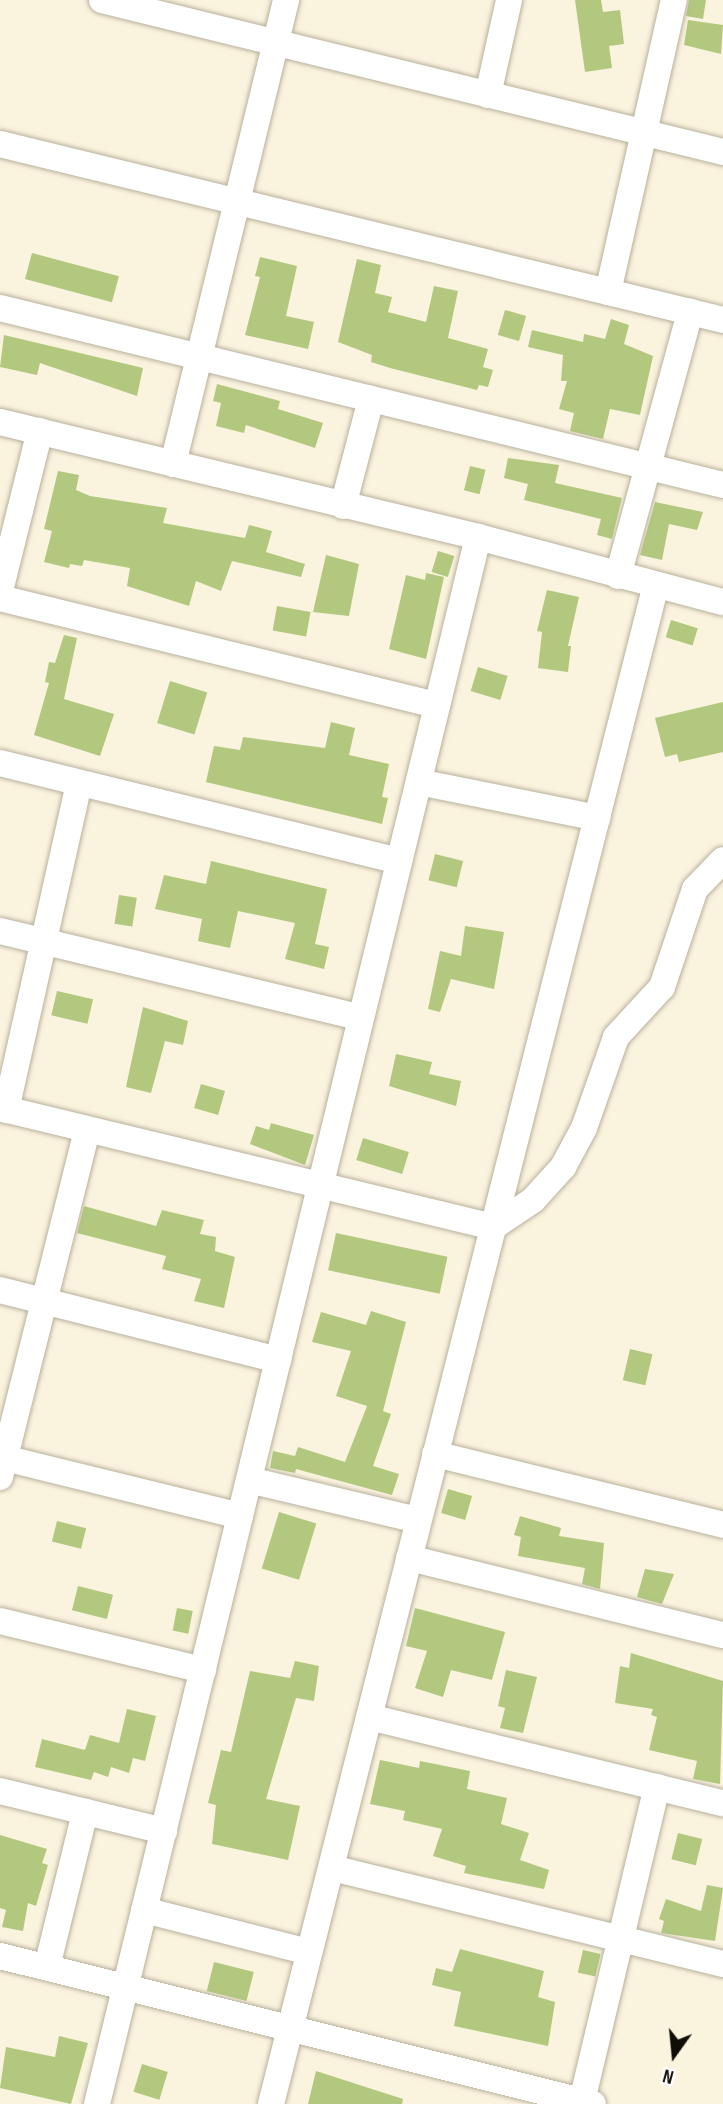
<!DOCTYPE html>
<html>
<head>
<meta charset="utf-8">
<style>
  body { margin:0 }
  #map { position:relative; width:723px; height:2104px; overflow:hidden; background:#faf3de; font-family:"Sofia Sans Condensed",sans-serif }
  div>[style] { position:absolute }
  .building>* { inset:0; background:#b2c87e; transform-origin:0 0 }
  .roads { filter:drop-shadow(0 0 2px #b8b19d) drop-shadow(0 0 2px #b8b19d) }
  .minor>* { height:26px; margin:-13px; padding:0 13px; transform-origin:13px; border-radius:13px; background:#fff }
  span { translate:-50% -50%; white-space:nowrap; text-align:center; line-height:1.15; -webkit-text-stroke:6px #fff; paint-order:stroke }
  .north { position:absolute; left:639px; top:2020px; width:70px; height:70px; -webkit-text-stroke:5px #fff; paint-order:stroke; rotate:195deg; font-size:19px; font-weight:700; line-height:28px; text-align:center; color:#0f0d06 }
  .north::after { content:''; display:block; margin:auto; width:24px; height:32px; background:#0f0d06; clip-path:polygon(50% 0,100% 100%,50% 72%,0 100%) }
</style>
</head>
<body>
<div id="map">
  <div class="building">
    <i style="clip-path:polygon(575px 0,601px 0,603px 12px,620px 10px,624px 44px,609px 46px,612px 68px,585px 72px)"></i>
    <i style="clip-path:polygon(689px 0,706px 0,703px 19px,686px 16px)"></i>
    <i style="clip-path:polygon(688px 20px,723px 25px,721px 54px,684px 45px)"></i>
    <i style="left:32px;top:253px;width:90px;height:27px;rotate:15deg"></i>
    <i style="clip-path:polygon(260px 257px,297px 266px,286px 316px,314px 322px,308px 349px,245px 335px,260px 277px,255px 276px)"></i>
    <i style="clip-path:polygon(357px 259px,381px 265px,375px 293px,392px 297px,388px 312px,426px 322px,434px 286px,458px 291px,448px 338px,488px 349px,483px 367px,493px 370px,488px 387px,479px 385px,477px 390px,390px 368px,371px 362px,372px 355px,338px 342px)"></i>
    <i style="left:505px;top:310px;width:22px;height:26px;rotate:16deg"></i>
    <i style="clip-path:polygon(611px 319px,629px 325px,624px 344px,653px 356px,640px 415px,610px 409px,603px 439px,570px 431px,574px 413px,559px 409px,567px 381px,561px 381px,563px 355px,528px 347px,532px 330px,583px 342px,584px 334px,605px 339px)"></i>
    <i style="clip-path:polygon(4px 335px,143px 368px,137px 396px,40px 363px,37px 375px,0 367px)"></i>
    <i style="clip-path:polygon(217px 384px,280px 401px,278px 409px,323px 423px,315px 448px,246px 425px,244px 433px,216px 426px,221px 403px,213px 401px)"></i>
    <i style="clip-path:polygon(508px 458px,559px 465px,555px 483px,622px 498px,612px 539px,597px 535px,601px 519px,524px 500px,528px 484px,504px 478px)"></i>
    <i style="left:470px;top:466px;width:16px;height:25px;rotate:14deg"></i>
    <i style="clip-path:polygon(58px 471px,79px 475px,76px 490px,90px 496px,167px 508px,163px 523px,245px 538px,249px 525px,272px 531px,266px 552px,305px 564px,301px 577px,232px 561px,221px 591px,196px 581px,189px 606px,127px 586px,130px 568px,84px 560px,82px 566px,70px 564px,69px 568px,44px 562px,52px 531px,44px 529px)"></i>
    <i style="clip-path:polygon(655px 502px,703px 512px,697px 530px,669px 524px,662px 560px,640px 555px)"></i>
    <i style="left:438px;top:551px;width:17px;height:22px;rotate:17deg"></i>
    <i style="clip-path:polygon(326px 555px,359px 564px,349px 616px,313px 612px)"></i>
    <i style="clip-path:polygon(426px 573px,444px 577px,426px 659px,389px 649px,406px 575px,425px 580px)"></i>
    <i style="clip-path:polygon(547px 590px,579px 597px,568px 646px,571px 646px,568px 672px,538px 668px,542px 632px,537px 631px)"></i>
    <i style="left:277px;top:606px;width:34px;height:25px;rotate:10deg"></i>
    <i style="left:671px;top:620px;width:28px;height:18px;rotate:17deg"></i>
    <i style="clip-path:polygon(64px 635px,77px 638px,64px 699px,114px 714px,100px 756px,34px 735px,49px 683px,45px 682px,49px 662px,55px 663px)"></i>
    <i style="left:478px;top:667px;width:31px;height:25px;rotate:17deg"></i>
    <i style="left:170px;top:681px;width:39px;height:44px;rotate:17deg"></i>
    <i style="clip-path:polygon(723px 702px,723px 752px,679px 762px,677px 754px,665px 757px,655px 718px)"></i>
    <i style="clip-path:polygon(331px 722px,355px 728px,349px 755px,389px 764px,382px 797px,388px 798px,382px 824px,206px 782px,214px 746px,240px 750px,243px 737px,325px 748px)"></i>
    <i style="left:435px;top:854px;width:29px;height:27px;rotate:14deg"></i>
    <i style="clip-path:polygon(211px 861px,327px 889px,315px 944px,329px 947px,324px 969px,285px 959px,295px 923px,238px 911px,230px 948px,198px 941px,202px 919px,155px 909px,164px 875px,206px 884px)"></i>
    <i style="left:119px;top:895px;width:18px;height:29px;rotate:9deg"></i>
    <i style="clip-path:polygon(465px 926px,504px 932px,494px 989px,451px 979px,440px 1012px,428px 1009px,440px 951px,461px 956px)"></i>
    <i style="left:57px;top:991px;width:37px;height:25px;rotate:13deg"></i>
    <i style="clip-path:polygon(143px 1007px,188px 1021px,183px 1045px,165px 1041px,151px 1093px,126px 1087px)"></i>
    <i style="clip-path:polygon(396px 1054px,432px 1062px,429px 1074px,461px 1081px,456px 1106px,389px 1086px)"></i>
    <i style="left:201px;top:1084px;width:25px;height:25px;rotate:16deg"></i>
    <i style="clip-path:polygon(271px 1123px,314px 1135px,305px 1165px,250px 1144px,256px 1126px,269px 1130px)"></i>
    <i style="left:363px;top:1138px;width:48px;height:23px;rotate:17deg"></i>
    <i style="clip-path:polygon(84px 1206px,156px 1226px,162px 1210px,204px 1220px,200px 1234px,216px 1237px,215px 1251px,235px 1257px,224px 1308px,194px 1301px,201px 1279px,162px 1269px,166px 1256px,77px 1233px)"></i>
    <i style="left:336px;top:1233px;width:114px;height:38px;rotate:12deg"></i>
    <i style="clip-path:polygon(371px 1311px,406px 1322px,383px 1411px,391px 1414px,373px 1466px,399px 1474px,392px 1495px,296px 1469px,295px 1473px,270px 1468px,273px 1451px,295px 1456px,298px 1447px,345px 1462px,367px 1406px,336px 1396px,351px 1351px,312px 1342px,321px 1312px,366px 1325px)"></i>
    <i style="left:630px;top:1349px;width:23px;height:32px;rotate:13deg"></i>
    <i style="left:448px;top:1489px;width:25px;height:25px;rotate:16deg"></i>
    <i style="left:279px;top:1512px;width:39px;height:59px;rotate:17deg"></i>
    <i style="clip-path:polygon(520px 1516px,561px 1528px,559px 1536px,604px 1543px,600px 1589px,582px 1584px,585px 1568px,518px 1556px,521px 1537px,514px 1535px)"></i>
    <i style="left:57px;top:1521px;width:30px;height:21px;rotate:14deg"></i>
    <i style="clip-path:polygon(645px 1569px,674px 1574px,662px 1604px,637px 1597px)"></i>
    <i style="left:78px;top:1586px;width:36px;height:25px;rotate:14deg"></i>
    <i style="left:177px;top:1608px;width:16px;height:23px;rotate:11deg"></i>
    <i style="clip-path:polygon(415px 1608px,505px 1632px,492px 1680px,451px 1670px,443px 1697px,415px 1688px,427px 1651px,406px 1646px)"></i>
    <i style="clip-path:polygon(631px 1653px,723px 1681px,720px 1784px,693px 1779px,697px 1761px,649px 1750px,657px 1717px,651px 1715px,653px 1709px,615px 1703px,620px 1666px,629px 1668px)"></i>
    <i style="clip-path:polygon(295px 1661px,319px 1666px,314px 1701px,296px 1698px,266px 1799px,300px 1806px,288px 1860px,212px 1844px,216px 1805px,208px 1803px,221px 1750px,231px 1752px,250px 1671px,290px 1678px)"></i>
    <i style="clip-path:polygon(506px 1670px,537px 1677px,523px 1733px,500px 1728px,505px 1708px,498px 1706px)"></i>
    <i style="clip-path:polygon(127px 1709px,156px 1716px,145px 1761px,133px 1758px,129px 1773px,111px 1767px,108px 1777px,94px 1772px,91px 1780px,35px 1767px,42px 1739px,85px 1750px,90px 1735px,119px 1743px)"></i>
    <i style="clip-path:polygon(380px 1760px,419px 1768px,420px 1761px,470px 1771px,467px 1789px,507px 1798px,501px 1824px,529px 1833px,520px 1860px,549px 1870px,544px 1889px,464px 1873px,466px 1866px,433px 1856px,442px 1829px,403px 1820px,405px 1811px,370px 1804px)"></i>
    <i style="left:678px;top:1833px;width:25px;height:27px;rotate:14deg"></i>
    <i style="clip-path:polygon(0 1835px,47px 1849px,42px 1863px,48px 1865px,36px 1906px,28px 1903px,23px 1931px,2px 1927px,6px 1910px,0 1908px)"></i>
    <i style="clip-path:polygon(707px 1885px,723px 1888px,715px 1941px,661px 1933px,664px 1921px,659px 1919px,666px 1899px,701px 1911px)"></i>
    <i style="clip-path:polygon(460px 1949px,544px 1971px,538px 1997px,555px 2002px,548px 2046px,454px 2026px,461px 1992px,432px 1985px,436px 1968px,452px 1972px)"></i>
    <i style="left:583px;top:1950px;width:18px;height:23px;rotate:13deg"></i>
    <i style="left:214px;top:1962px;width:41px;height:30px;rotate:14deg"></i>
    <i style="clip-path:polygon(59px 2036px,88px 2043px,71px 2104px,0 2088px,6px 2047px,55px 2057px)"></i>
    <i style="left:142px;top:2064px;width:27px;height:29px;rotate:17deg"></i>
    <i style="clip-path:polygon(316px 2071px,403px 2099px,402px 2104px,308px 2104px)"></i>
  </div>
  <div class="roads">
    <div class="minor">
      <i style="left:102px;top:0;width:639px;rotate:13.75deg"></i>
      <i style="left:488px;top:95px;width:97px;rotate:-77.5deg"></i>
      <i style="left:0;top:144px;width:744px;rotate:13.68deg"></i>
      <i style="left:608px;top:292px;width:299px;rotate:-77.3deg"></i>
      <i style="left:0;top:308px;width:744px;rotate:13.76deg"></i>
      <i style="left:0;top:422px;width:492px;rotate:13.5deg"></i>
      <i style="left:478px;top:537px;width:253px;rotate:14.9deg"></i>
      <i style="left:173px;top:464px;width:478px;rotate:-76.3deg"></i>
      <i style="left:343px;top:506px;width:111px;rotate:-75.3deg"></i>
      <i style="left:618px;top:576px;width:274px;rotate:-74.7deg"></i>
      <i style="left:0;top:591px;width:165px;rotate:-76deg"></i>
      <i style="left:0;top:598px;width:450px;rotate:13.8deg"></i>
      <i style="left:0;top:763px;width:411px;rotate:13.8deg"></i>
      <i style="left:419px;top:782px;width:182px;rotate:11.4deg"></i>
      <i style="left:0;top:931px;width:371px;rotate:13.5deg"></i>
      <i style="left:0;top:1108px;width:507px;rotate:13.57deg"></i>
      <i style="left:493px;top:1227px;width:48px;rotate:-34deg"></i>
      <i style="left:533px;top:1200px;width:45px;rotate:-47.7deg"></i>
      <i style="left:563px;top:1167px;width:44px;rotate:-61.7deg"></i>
      <i style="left:584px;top:1128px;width:96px;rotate:-70.6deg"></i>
      <i style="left:616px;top:1037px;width:68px;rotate:-47.4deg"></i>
      <i style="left:662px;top:987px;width:103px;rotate:-71.4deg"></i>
      <i style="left:695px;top:889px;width:40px;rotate:-46deg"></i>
      <i style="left:6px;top:1110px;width:335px;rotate:-77.4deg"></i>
      <i style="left:0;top:1290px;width:287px;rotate:14.1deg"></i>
      <i style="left:435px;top:1454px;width:297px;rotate:13.8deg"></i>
      <i style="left:0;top:1457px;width:247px;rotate:13.8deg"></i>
      <i style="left:0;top:1477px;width:358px;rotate:-75.9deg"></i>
      <i style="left:249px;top:1480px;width:174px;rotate:13.3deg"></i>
      <i style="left:409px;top:1558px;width:323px;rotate:13.8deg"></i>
      <i style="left:0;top:1621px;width:209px;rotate:13.6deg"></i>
      <i style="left:369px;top:1717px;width:364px;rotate:13.7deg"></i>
      <i style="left:0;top:1791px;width:169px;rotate:13.7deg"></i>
      <i style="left:332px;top:1868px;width:403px;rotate:13.8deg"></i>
      <i style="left:144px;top:1910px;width:170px;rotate:14.3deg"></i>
      <i style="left:0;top:1956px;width:611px;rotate:14.01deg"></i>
      <i style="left:47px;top:1967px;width:160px;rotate:-76.2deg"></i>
      <i style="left:582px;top:2101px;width:323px;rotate:-76.6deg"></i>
      <i style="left:97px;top:2104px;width:1613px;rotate:-76.33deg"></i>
      <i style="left:271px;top:2104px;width:1567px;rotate:-75.78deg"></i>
    </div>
  </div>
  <div class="north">N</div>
</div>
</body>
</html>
